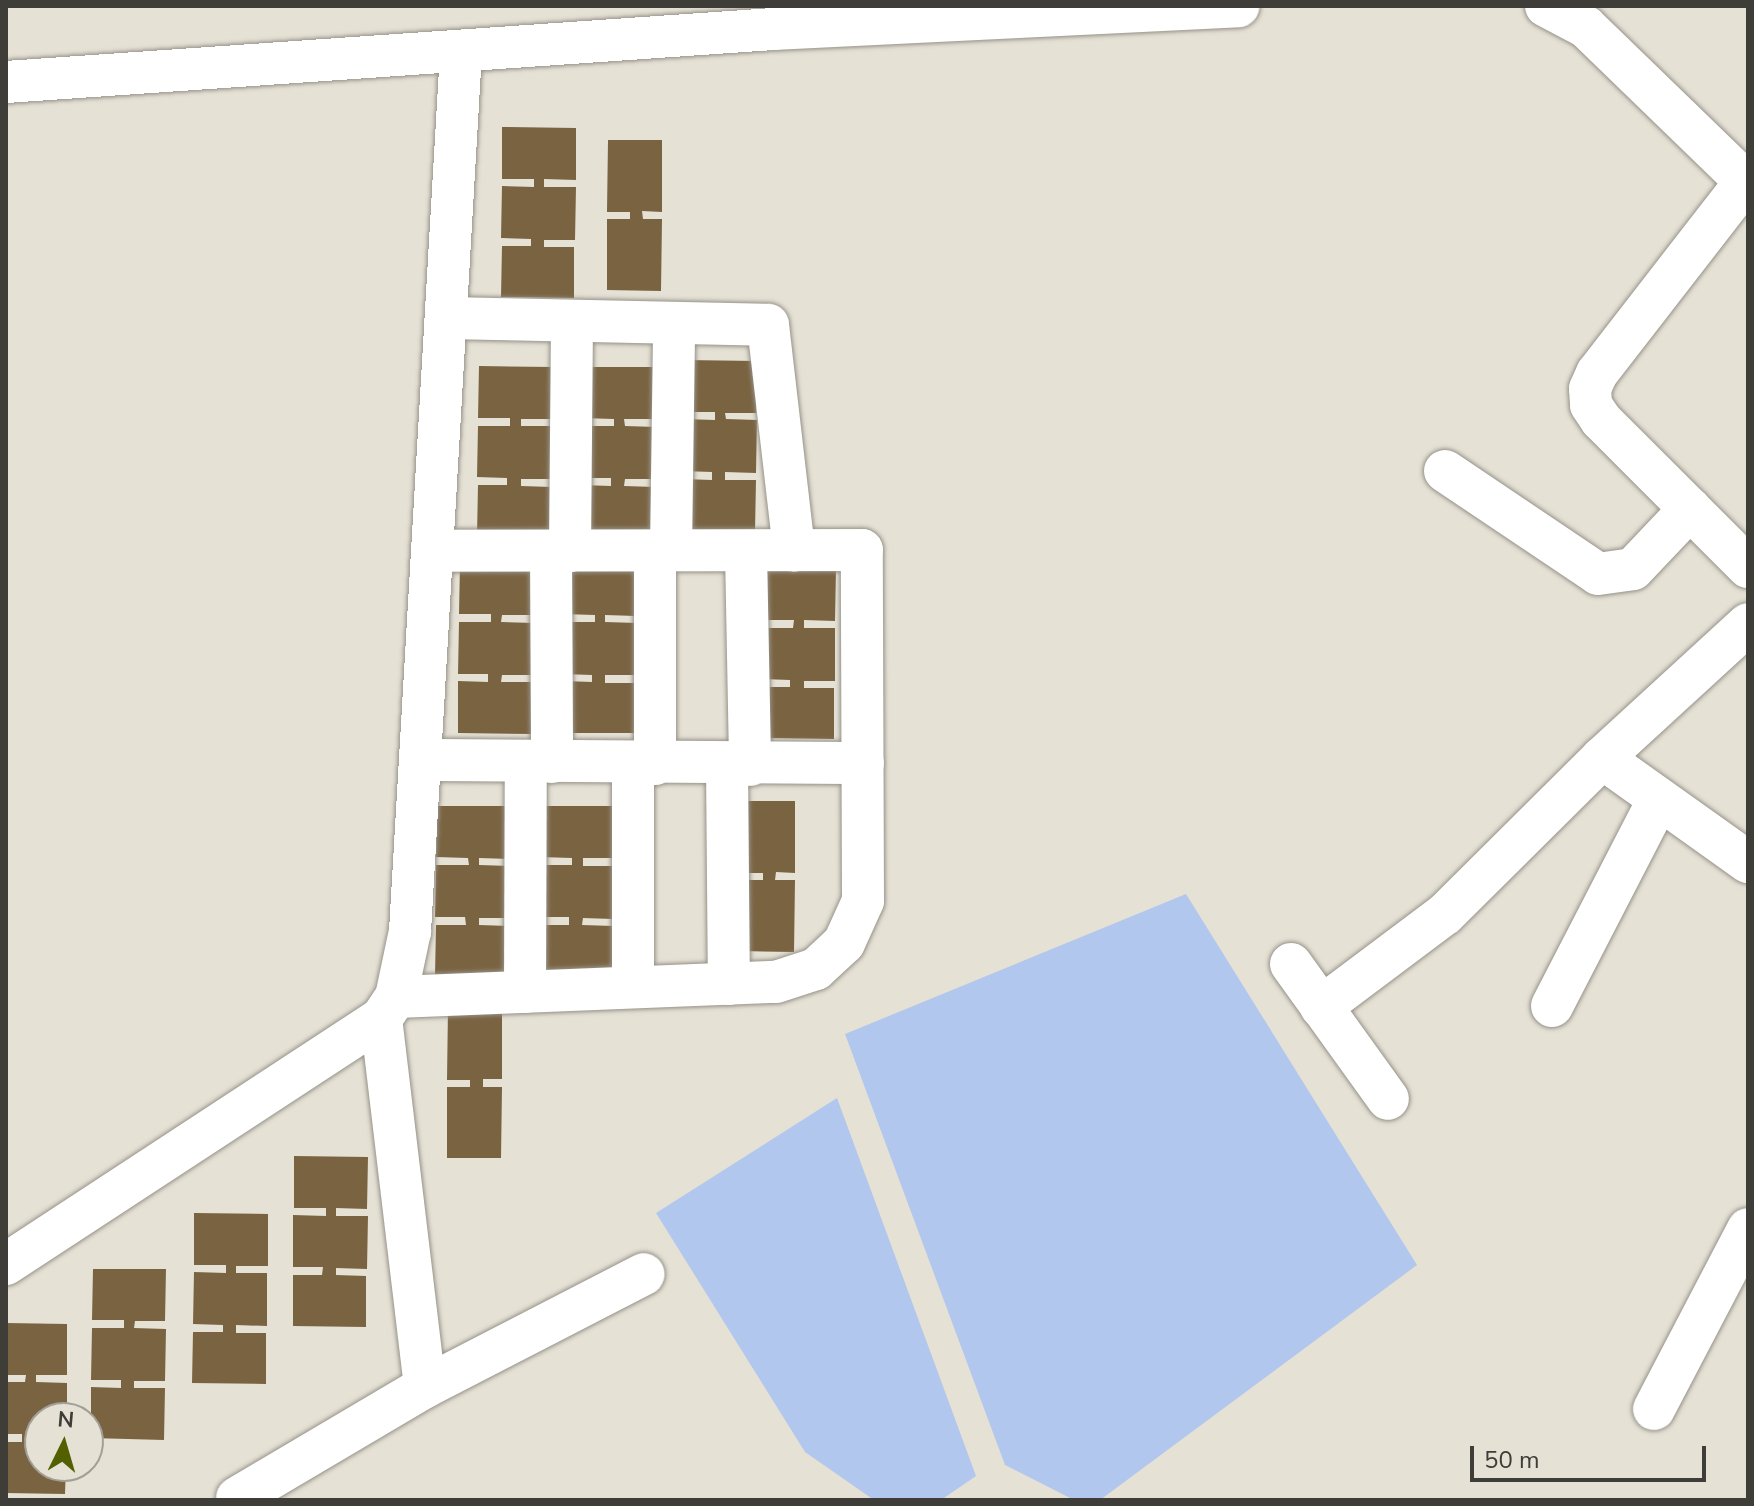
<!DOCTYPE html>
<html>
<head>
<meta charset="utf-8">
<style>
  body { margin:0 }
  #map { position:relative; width:1754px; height:1506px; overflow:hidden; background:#e5e1d5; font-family:"Nunito Sans",sans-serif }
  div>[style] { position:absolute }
  .water>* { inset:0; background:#b1c7ed }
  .building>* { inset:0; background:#7a6341 }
  .roads { filter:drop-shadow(0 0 2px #969288) drop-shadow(0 0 2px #969288) }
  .minor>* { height:42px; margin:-21px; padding:0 21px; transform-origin:21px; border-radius:21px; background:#fff }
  span { translate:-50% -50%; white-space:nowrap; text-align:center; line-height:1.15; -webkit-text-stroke:8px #e5e1d5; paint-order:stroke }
  .frame { position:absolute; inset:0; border:8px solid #3e3d38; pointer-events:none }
  .north { position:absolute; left:24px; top:1402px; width:80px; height:80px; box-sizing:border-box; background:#e5e1d5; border:2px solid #a29f96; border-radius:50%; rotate:5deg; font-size:22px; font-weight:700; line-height:32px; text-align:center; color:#3e3d38 }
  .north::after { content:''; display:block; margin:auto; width:28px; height:36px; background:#536001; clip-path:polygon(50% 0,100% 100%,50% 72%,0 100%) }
  .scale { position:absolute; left:1470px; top:1446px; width:236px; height:36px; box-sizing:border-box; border:4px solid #3e3d38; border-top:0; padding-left:10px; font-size:24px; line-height:28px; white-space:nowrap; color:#3e3d38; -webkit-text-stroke:6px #e5e1d5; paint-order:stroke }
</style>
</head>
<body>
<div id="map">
  <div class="water">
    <i style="clip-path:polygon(1186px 894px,1417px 1265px,1100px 1500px,1074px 1500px,1005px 1465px,845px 1034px)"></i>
    <i style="clip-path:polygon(837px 1098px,976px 1476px,941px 1500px,874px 1500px,805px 1452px,656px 1213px)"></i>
  </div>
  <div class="building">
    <i style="clip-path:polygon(502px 127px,576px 128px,576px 180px,544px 179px,544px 187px,576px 187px,575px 240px,544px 240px,544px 247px,574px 247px,574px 298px,501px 297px,502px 246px,531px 246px,531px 239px,501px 238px,502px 186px,534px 187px,534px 179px,502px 179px)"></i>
    <i style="clip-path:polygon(608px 140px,662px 140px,662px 212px,642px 211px,643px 219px,662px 219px,661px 291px,607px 290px,607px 219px,630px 219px,630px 212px,607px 212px)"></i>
    <i style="clip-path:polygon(684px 360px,757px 361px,756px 413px,725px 413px,726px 419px,757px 420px,756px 473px,725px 472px,725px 480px,756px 480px,755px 531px,682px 530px,682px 479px,712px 480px,712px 472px,682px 471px,682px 419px,715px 420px,715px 412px,683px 412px)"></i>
    <i style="clip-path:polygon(479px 366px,552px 367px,552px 419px,521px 419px,521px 426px,552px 426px,552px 479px,521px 479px,521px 486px,551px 487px,551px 537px,477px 536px,478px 485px,507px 485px,507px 478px,477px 477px,478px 426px,510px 426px,510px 418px,478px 418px)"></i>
    <i style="clip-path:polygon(583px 367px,656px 367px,656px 419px,624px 419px,625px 426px,656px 427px,655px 479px,625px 479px,624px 486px,655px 487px,654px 537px,581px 536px,581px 485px,611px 486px,611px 478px,581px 478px,582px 426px,614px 426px,614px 419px,582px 418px)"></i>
    <i style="clip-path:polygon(460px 563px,533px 564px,533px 615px,502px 615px,501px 622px,533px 623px,532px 675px,502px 675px,501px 682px,532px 682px,531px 734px,458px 733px,458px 681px,488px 682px,488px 674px,458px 674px,459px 622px,491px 622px,491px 614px,459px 614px)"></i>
    <i style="clip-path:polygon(564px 563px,637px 564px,636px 616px,605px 615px,605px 622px,637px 623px,636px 675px,605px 675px,605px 683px,636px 683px,635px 733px,561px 733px,562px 681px,592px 682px,592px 675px,562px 674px,562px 622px,595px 622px,595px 615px,563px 614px)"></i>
    <i style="clip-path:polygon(762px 568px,836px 569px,835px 621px,804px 620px,804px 628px,835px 628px,835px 681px,804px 681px,804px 688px,834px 688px,834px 739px,760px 738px,761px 687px,790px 687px,790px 680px,761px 679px,761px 628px,793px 628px,794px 620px,762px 620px)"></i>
    <i style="clip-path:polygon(741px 801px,795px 801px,795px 873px,776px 872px,775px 880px,795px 880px,794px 952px,740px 951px,740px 880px,763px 880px,763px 873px,740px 873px)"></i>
    <i style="clip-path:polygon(437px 806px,511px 806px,510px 859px,479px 858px,479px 865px,510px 866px,510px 918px,479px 918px,479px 925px,509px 926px,509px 976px,435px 976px,436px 925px,466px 925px,465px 917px,435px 917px,436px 865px,469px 865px,468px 858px,436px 857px)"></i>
    <i style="clip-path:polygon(541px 806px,614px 806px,614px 858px,583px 858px,583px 866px,614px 866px,613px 919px,583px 918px,582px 925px,613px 926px,612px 977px,539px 976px,539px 925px,569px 925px,569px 917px,539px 917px,540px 865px,572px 865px,572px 858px,540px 857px)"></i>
    <i style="clip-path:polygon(448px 1007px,502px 1008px,502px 1079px,483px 1079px,483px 1087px,502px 1087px,501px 1158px,447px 1158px,447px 1087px,470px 1087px,470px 1080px,447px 1080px)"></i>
    <i style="clip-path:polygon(294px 1156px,368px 1157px,367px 1209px,336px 1208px,336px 1216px,368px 1216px,367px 1269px,336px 1268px,336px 1275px,366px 1276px,366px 1327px,293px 1326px,293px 1275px,322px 1275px,323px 1267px,293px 1267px,293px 1215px,326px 1216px,326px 1208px,294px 1208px)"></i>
    <i style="clip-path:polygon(194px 1213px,268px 1214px,268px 1266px,236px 1266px,236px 1273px,267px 1273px,267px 1326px,236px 1325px,236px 1333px,266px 1333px,266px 1384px,192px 1383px,193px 1332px,223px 1332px,223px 1325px,193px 1324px,194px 1272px,226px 1273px,226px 1265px,194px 1265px)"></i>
    <i style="clip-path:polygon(93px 1269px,166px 1269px,165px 1321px,135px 1321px,134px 1328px,166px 1329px,165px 1381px,134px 1381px,134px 1388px,165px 1388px,164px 1440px,91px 1438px,91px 1387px,121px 1388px,121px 1380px,91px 1380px,92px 1328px,124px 1328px,124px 1320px,92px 1320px)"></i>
    <i style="clip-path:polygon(6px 1323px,67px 1324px,67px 1375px,36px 1375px,36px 1382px,67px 1383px,67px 1418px,40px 1418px,36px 1435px,40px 1466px,66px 1466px,65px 1494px,6px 1493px,6px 1442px,22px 1442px,22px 1434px,6px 1434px,6px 1382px,25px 1382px,26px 1375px,6px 1375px)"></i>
  </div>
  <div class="roads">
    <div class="minor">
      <i style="left:1546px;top:6px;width:45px;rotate:27.7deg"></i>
      <i style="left:1586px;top:27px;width:226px;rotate:44.1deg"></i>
      <i style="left:6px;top:82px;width:769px;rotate:-3.95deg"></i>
      <i style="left:773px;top:29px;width:466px;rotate:-2.8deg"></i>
      <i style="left:1746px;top:181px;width:243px;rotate:127.8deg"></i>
      <i style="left:1597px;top:373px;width:17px;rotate:114deg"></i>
      <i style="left:1590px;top:389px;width:16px;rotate:86deg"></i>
      <i style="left:1591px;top:405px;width:18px;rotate:56deg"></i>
      <i style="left:1601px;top:420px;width:208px;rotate:45deg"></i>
      <i style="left:446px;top:318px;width:322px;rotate:1.2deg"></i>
      <i style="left:768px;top:325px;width:227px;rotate:83.4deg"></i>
      <i style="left:1445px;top:471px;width:184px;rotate:33.9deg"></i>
      <i style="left:1598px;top:574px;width:35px;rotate:-8deg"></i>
      <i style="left:1633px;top:569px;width:83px;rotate:-46.5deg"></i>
      <i style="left:671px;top:550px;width:227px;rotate:-89.2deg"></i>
      <i style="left:551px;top:551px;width:211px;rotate:89.7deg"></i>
      <i style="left:570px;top:551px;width:230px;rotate:-89.5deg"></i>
      <i style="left:655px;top:551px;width:213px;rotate:90deg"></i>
      <i style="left:746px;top:551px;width:214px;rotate:88.9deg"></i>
      <i style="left:1602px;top:758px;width:179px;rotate:35.5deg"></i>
      <i style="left:420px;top:760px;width:443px;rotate:0.4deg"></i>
      <i style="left:633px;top:764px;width:223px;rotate:90deg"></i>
      <i style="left:727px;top:765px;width:219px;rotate:89.5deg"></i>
      <i style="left:1291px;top:964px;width:166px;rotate:54.3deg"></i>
      <i style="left:525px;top:992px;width:230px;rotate:-89.8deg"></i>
      <i style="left:396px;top:997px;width:380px;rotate:-2.3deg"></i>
      <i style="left:776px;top:982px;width:42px;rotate:-18deg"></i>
      <i style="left:816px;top:969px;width:38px;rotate:-43deg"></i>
      <i style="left:844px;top:943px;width:46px;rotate:-65.7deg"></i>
      <i style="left:863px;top:901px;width:351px;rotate:-90.2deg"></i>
      <i style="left:862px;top:550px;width:430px;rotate:179.9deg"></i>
      <i style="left:1552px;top:1006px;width:233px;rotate:-62.7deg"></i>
      <i style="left:1321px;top:1007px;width:155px;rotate:-36.9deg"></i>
      <i style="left:1445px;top:914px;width:221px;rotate:-44.8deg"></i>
      <i style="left:1602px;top:758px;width:198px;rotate:-42.5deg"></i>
      <i style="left:6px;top:1264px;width:448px;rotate:-33.2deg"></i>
      <i style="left:381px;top:1019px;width:27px;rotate:-56deg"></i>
      <i style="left:396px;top:997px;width:67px;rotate:-78deg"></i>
      <i style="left:410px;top:931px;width:881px;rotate:-86.68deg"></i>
      <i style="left:425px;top:1387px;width:246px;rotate:-27.3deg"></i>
      <i style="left:1654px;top:1409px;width:203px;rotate:-62.4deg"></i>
      <i style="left:237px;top:1498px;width:218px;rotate:-30.6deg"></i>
      <i style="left:425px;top:1387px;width:371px;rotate:-96.8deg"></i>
    </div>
  </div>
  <div class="frame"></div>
  <div class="north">N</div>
  <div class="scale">50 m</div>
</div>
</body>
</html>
